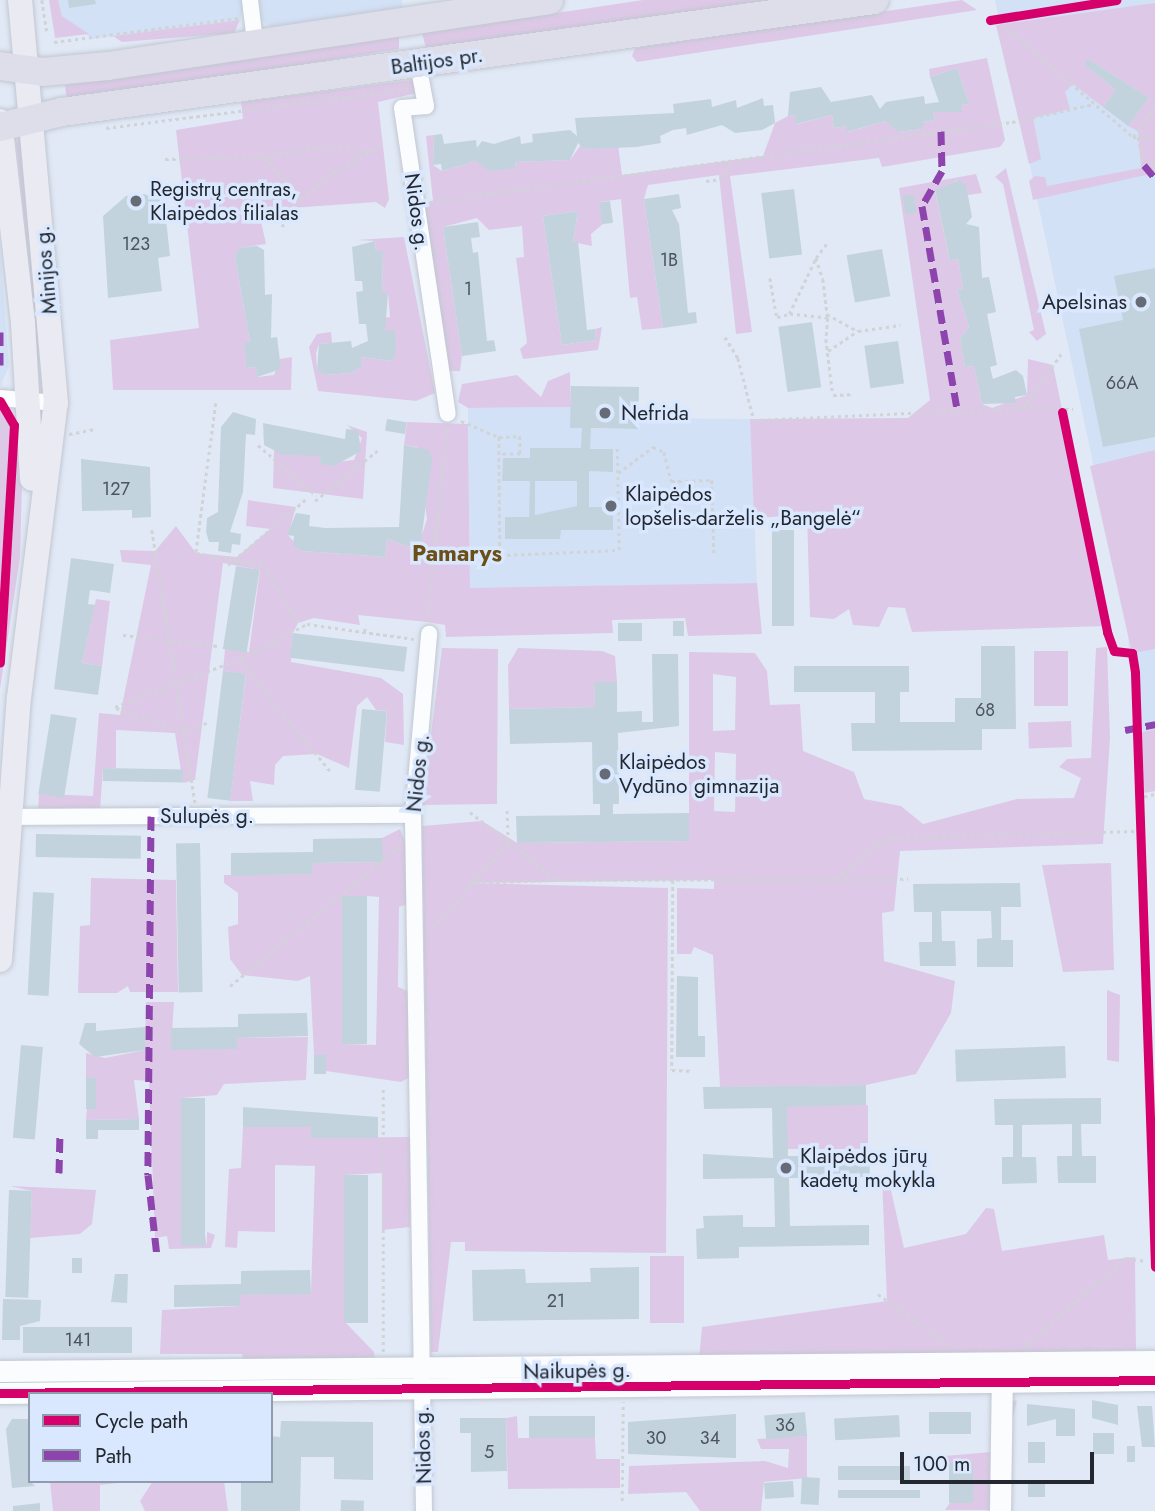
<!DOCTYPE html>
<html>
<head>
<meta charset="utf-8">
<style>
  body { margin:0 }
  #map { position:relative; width:1155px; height:1511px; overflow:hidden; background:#e1e9f6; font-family:Jost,sans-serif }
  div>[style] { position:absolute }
  .built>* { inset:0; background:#d2e1f6 }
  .green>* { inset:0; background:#ddc9e7; transform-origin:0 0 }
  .building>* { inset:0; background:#c2d3de; transform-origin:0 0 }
  .path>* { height:2.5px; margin-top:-1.25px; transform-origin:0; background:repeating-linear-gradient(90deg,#d1d4d7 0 3.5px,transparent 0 7px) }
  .roads { filter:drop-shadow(0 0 2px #c1c7d1) drop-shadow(0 0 2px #c1c7d1) }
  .street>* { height:16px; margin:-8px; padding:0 8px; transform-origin:8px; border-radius:8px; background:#fafcfe }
  .secondary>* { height:21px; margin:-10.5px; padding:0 10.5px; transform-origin:10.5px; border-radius:10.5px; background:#fafcfe }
  .primary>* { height:24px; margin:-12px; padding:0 12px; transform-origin:12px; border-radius:12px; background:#eaeaf3 }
  .highway>* { height:28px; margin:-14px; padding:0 14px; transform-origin:14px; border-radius:14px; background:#dedeea }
  .quiet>* { height:7px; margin-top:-3.5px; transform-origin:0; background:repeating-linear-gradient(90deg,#8e44ad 0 14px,transparent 0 21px) }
  .cycleway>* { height:9px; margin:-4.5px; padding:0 4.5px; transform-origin:4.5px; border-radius:4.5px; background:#d6006c }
  .dots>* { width:19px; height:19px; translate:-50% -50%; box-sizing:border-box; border:4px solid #d9e8fe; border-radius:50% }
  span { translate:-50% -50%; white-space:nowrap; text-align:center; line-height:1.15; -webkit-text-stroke:7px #d9e8fe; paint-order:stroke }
  .number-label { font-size:18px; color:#4c545d }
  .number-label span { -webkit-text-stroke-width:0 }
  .street-label { font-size:21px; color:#232830 }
  .poi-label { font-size:21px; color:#232830 }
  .left { translate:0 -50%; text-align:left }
  .right { translate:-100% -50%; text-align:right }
  .neighbourhood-label { font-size:23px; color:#6a4f17; font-weight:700 }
  .legend { position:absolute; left:28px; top:1392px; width:245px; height:91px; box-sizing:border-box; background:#d9e8fe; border:2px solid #909bac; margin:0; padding:9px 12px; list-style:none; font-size:21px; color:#232830 }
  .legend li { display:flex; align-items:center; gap:14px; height:35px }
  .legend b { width:35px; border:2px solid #909bac }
  .scale { position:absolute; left:900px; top:1452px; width:194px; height:32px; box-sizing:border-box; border:4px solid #232830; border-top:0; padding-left:9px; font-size:21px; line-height:24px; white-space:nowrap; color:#232830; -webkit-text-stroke:5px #d9e8fe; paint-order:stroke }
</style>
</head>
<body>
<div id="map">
  <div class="built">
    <i style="clip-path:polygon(58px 0,242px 0,243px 10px,240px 20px,92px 39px,62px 16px)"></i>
    <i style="clip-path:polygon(258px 0,402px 0,403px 10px,272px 28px,261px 20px)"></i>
    <i style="clip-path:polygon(995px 0,1155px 0,1155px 729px,1135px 733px,1127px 624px)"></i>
    <i style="clip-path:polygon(0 247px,9px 366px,0 387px)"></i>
    <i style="clip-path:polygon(571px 407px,571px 428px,638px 429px,639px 418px,750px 419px,757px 583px,470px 589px,468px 408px)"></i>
  </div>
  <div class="green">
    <i style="clip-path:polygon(49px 0,58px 0,62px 16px,89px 34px,55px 38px)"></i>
    <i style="clip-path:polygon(643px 0,801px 0,426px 48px,422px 33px)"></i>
    <i style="clip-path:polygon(962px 0,977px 10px,637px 62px,632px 56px,635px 48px)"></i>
    <i style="clip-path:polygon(1155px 3px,1155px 173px,1033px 200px,1029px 181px,1035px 176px,1045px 177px,1047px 186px,1141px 168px,1138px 131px,1128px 126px,1149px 98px,1088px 59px,1084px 64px,1116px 90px,1103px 107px,1073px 84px,1065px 92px,1070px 109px,1033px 118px,1041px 159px,1029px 164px,996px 25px)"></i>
    <i style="clip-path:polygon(240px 20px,234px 33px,122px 42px,113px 36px)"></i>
    <i style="clip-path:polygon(399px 35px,399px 49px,67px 102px,65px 85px)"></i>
    <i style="clip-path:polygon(987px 58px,1005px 140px,1000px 147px,882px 167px,879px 158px,730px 176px,752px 332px,736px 334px,719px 175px,648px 185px,644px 199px,663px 328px,642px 330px,637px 297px,630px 298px,621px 199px,600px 202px,603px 224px,591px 234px,592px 246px,573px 242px,578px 211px,543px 216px,562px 345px,596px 340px,595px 329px,602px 327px,598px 350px,523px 359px,520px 349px,527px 343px,516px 258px,524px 257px,522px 226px,489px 230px,477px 218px,443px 227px,462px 356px,460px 371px,448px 371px,422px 203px,433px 201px,426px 136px,434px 135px,433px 165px,442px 171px,476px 161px,516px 167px,515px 162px,570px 160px,583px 142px,584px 149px,618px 145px,622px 175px,763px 156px,775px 123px,788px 116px,795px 115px,797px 124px,832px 115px,834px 128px,846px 126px,848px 132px,885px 121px,899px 132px,923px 129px,923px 122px,935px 120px,933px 112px,961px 112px,961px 105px,969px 104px,957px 68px,930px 77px,929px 69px)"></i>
    <i style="clip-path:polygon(413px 80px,417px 93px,378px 102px,389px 199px,385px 208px,376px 202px,277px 209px,260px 217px,266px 244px,240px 248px,235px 257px,250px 342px,247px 368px,256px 367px,258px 377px,274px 375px,280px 359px,292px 357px,291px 390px,113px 390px,110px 340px,199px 328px,176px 130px,243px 119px,241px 102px)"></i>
    <i style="clip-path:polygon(20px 138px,42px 373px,16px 143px)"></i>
    <i style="clip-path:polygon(1006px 168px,1046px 334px,1037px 341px,1029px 332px,1034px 330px,1003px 184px,995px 177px)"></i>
    <i style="clip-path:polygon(976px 174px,982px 193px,968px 195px,958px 180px,935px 191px,950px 261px,958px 259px,963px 289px,957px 290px,969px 327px,960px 339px,965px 367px,974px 366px,982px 404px,992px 408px,1027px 395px,1028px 359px,1053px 365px,1106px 626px,912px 632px,905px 608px,888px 607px,879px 627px,853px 625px,849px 609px,834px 619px,810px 617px,807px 515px,754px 518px,750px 419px,908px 418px,930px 400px,899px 188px)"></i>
    <i style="clip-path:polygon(404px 237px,435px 393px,416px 401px,318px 391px,309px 347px,317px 334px,331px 332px,332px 343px,319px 344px,316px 353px,317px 369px,325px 375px,350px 373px,361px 367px,361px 357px,392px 361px,395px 331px,385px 331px,384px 318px,390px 317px,388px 293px,382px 293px,383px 251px,376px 251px,375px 241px,357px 240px)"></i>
    <i style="clip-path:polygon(570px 372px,571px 407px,468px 408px,458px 402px,462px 384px,517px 375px,541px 397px,548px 381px)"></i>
    <i style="clip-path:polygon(0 405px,11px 421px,10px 449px,23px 449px,20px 557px,0 689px)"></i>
    <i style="clip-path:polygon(407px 422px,468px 424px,470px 588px,757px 583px,762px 634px,688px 636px,685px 618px,612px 620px,613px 633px,446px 637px,445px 625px,427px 622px,358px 615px,360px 625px,314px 618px,298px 623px,293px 633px,291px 662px,381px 678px,403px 694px,404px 745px,385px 742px,387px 711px,376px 710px,367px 697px,357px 706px,349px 768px,317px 754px,283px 756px,275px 765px,274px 785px,250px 781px,253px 801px,230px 801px,246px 674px,223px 671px,225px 649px,249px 652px,260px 570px,223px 563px,195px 780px,183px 783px,175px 733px,116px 730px,116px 768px,103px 768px,100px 810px,38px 810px,39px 794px,93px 796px,99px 713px,120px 715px,151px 565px,122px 562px,120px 550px,155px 551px,176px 526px,196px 553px,237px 557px,270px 529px,246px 526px,248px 500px,296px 507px,288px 535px,302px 551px,385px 557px,387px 539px,410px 547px,411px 540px,420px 541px,427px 519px,417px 447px,404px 445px)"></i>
    <i style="clip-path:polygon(347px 425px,367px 432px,363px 499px,273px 488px,274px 450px,321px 456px,321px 464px,354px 460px,362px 438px)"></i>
    <i style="clip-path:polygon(1155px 450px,1155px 649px,1132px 653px,1090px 466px)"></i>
    <i style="clip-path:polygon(96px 599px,110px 601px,102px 666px,82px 663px)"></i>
    <i style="clip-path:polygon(evenodd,1107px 647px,1110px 738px,1103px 844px,900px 851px,894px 911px,882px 913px,884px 961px,955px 981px,951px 1013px,916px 1074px,866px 1085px,720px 1087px,713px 955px,694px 947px,691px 954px,677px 954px,677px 888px,714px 889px,714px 880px,468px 883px,668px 888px,666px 1253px,465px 1251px,465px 1242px,451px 1242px,438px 1352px,431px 1352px,422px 826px,482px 821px,517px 843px,689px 841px,689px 652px,755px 653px,767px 671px,770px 705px,800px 704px,803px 751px,854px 772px,864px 799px,901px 806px,923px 824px,1017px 799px,1074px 798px,1081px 778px,1059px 767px,1067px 759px,1091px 758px,1096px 648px,1107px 647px,713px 674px,736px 677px,735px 730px,713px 731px,713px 674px,1107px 647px,715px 752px,736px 754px,735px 812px,714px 811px,715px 752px)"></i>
    <i style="clip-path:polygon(442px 648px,498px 649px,497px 804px,422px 805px)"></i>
    <i style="clip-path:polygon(518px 648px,602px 651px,615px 656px,617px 682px,594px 682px,595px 707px,509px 709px,508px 665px)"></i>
    <i style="left:1034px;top:651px;width:34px;height:55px"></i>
    <i style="left:1071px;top:721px;width:26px;height:43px;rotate:88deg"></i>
    <i style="clip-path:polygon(1155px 729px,1155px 791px,1144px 793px,1138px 733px)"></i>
    <i style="clip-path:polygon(evenodd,400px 829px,409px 851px,407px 904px,399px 907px,398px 987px,408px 991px,410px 1077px,401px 1082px,326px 1071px,326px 1055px,314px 1055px,310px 976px,298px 981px,242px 975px,230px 959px,228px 927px,238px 924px,238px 893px,224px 883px,224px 875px,312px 874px,312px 863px,382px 862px,382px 838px,400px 829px,367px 896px,379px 897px,376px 1045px,345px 1044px,367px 896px)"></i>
    <i style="clip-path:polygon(1111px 863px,1114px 970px,1063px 972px,1042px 865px)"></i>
    <i style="clip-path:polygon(91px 878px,176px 880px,178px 992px,130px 992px,128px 986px,117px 993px,78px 993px,80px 926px,90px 925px)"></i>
    <i style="clip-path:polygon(1107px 990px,1120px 995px,1119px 1062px,1107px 1060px)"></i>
    <i style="clip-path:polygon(146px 1002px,174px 1002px,171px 1049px,237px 1049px,237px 1038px,308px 1037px,306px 1080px,224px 1084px,217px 1095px,181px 1098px,207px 1246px,207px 1232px,215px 1235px,211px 1248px,169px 1249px,167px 1236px,155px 1238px,149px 1081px,134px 1080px,139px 1119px,86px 1120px,87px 1109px,96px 1109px,96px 1079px,86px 1078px,86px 1053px,105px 1058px,145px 1050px)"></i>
    <i style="left:868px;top:1105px;width:44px;height:81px;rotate:90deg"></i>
    <i style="clip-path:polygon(243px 1127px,311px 1127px,311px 1138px,411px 1137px,410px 1227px,382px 1230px,382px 1173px,344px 1175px,346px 1323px,374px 1352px,375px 1361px,243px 1362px,242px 1354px,160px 1354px,162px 1310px,240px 1306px,240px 1295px,311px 1293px,315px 1166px,275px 1165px,275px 1232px,238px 1231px,237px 1248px,225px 1247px,229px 1169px,241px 1168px)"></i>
    <i style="clip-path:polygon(882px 1177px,888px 1177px,904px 1248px,966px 1234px,986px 1208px,994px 1209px,1002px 1251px,1104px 1235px,1108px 1260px,1135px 1257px,1136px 1350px,699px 1360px,702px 1327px,887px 1301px)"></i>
    <i style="clip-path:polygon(10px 1186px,96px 1190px,92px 1224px,80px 1234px,30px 1238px,32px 1191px)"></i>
    <i style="left:684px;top:1256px;width:67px;height:34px;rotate:90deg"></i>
    <i style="left:1008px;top:1399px;width:9px;height:112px;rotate:13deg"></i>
    <i style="clip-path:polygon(517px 1416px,518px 1438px,595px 1438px,596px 1459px,620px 1459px,620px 1488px,508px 1489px,506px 1418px)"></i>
    <i style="clip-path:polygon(807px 1436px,807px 1478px,764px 1482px,761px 1511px,700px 1511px,686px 1492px,628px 1494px,629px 1466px,765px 1461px,788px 1468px,789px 1449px,761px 1449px,757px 1439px)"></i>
    <i style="clip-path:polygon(991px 1452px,990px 1510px,945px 1510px,950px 1503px,973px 1502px,973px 1463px,945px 1463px,945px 1456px)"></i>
    <i style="clip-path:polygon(50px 1481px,135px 1481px,100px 1485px,100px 1511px,53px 1511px)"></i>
    <i style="clip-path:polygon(153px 1481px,224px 1481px,228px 1511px,145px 1511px,140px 1501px)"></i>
  </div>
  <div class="building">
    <i style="clip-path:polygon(68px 0,95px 0,96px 4px,69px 8px)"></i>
    <i style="clip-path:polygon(1088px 59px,1149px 98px,1128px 126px,1103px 107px,1116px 90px,1084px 64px)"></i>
    <i style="clip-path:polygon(957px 68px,969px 104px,961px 105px,962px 112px,933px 112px,935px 120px,923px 122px,923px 129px,898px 132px,885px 121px,847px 132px,846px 126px,834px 128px,832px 115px,796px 124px,795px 115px,788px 116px,790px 92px,821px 87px,831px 102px,872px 95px,880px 109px,886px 102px,924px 96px,925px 104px,939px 102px,930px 77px)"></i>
    <i style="clip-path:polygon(763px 98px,764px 106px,773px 105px,775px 123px,762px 130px,735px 133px,722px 125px,687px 135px,686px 128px,673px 130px,660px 136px,661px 143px,636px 147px,584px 149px,578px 143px,570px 160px,515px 162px,516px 168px,489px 171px,476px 161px,442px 171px,441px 164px,433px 165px,434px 135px,442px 134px,444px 144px,476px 140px,477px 148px,482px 141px,494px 144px,520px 136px,521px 144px,533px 142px,532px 134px,570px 130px,577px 136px,575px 118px,674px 113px,673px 104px,711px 99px,712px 107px,736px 100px,737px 108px)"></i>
    <i style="clip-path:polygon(959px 180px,966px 185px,972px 217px,966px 224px,979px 227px,982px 278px,989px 277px,996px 312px,987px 314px,997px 365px,990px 367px,993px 379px,1016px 370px,1023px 376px,1027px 395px,1015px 397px,1016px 403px,982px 404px,974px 366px,965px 367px,960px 339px,969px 327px,957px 290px,963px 289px,958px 259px,950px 261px,935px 190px)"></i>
    <i style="left:794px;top:189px;width:66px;height:33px;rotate:83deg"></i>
    <i style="clip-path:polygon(144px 194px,164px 201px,170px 256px,158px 258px,162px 291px,108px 298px,103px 216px,126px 196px)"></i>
    <i style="clip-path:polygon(679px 194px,681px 208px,672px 210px,679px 224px,688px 313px,696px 312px,697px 323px,663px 328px,644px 199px)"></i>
    <i style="left:913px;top:194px;width:19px;height:11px;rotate:78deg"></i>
    <i style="left:610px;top:201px;width:22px;height:11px;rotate:82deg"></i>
    <i style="clip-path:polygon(578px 211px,573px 242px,578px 241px,587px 330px,595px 329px,596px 340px,562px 345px,543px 216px)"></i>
    <i style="clip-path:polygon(478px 222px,480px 237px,471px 238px,473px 253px,478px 252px,487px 341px,494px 340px,496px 351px,462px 356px,443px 227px)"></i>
    <i style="clip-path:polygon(375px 241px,376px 251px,383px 251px,382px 293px,388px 293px,385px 331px,395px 330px,396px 353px,392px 361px,361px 357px,361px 367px,350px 373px,325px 375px,317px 370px,319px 344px,351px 341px,352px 348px,368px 341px,366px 324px,359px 324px,356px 292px,363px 291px,362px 281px,355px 281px,352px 247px)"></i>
    <i style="clip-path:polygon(257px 246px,264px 250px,265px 295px,272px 294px,271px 338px,277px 337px,281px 369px,257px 377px,256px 367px,247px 368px,244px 343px,250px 342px,235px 257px,239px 248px)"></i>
    <i style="left:882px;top:249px;width:48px;height:36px;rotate:80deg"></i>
    <i style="clip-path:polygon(1155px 268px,1155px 437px,1103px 447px,1079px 329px,1123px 320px,1114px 276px)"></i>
    <i style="left:812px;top:322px;width:66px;height:34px;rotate:82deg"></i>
    <i style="left:898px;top:341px;width:43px;height:34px;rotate:82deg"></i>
    <i style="clip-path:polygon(evenodd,571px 386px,639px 387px,638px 429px,591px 428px,590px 449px,613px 449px,613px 472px,589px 471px,589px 507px,613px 507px,613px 530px,561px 530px,560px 539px,505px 539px,505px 517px,529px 517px,530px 481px,502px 481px,503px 458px,530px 458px,530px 448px,581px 448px,582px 428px,570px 428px,571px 386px,535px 481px,577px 481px,577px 506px,535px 515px,535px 481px)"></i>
    <i style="clip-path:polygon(233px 412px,256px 419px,255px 435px,246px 434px,243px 492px,230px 532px,241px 534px,240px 545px,232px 544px,231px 553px,218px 551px,219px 542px,209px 542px,206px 532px,207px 518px,218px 512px,221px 427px)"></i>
    <i style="left:387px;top:419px;width:20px;height:12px;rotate:9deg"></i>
    <i style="clip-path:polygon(263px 423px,345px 439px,346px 429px,358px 430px,361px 451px,334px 466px,320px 464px,321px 456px,283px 455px,264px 445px)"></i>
    <i style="clip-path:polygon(404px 445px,429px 450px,432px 459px,421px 542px,411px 540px,410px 547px,387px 539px,385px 557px,302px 551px,293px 545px,294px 536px,287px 535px,296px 513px,310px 515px,309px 526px,325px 528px,399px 527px)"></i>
    <i style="clip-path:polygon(81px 459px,150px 467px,151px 517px,132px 518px,132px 510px,82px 511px)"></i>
    <i style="left:772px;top:530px;width:22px;height:96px"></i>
    <i style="clip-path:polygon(71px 558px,114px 564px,110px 593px,90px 590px,88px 604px,95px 605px,82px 663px,102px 666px,98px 695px,54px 689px)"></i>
    <i style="left:236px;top:566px;width:24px;height:84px;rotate:9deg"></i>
    <i style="left:673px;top:621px;width:11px;height:15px"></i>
    <i style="left:618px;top:623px;width:24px;height:18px"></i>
    <i style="left:293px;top:633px;width:115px;height:25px;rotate:7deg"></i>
    <i style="clip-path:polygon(981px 646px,1015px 646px,1016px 729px,982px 729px,982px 750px,852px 751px,851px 723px,875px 723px,875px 692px,794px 692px,794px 666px,909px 666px,909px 692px,900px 692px,900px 722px,955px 722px,955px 698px,981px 698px)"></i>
    <i style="clip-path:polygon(652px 654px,678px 654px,679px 726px,618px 733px,619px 804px,613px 804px,613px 814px,689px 813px,689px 841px,517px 843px,516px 816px,600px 815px,600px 804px,593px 804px,592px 742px,510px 744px,509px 709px,595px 707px,594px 682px,617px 682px,617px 712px,642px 711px,642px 722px,653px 722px)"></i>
    <i style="left:223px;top:671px;width:23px;height:128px;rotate:7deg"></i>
    <i style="left:362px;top:709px;width:25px;height:81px;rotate:5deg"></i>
    <i style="left:51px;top:714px;width:26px;height:81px;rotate:9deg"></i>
    <i style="left:103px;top:768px;width:80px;height:13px;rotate:1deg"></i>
    <i style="left:36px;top:834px;width:105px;height:23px;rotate:1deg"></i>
    <i style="clip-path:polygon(382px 838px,383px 862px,312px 863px,312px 874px,231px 876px,231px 853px,313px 852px,313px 839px)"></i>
    <i style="left:200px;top:843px;width:149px;height:24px;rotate:89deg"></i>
    <i style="clip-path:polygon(1020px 883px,1021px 907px,1001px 907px,1001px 940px,1013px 940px,1013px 967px,977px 967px,977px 939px,992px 938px,991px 911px,941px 911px,942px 941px,955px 941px,956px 966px,920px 966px,919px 942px,932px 942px,932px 912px,914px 912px,913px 884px)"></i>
    <i style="left:33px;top:892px;width:21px;height:103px;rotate:3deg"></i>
    <i style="left:342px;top:896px;width:25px;height:148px"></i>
    <i style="clip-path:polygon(677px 976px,698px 977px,698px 1036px,705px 1036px,705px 1057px,676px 1057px)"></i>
    <i style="clip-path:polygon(307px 1013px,308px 1036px,237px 1038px,237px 1049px,171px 1050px,171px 1028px,238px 1027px,238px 1014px)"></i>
    <i style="clip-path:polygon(85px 1023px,96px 1023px,96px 1031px,145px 1027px,145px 1050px,95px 1057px,79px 1044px)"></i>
    <i style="left:21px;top:1045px;width:22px;height:93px;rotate:5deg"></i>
    <i style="left:1065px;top:1046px;width:32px;height:110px;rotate:88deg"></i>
    <i style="left:314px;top:1055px;width:12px;height:19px"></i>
    <i style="left:86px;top:1078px;width:10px;height:31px"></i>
    <i style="clip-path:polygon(866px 1085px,866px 1105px,787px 1107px,788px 1156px,869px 1155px,870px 1177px,789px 1178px,790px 1226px,869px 1225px,869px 1245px,739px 1247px,739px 1258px,697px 1259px,696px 1229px,704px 1228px,703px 1216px,743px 1215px,743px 1227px,775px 1227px,774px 1178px,703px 1179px,703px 1154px,773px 1158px,772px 1108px,704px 1109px,703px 1087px)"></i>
    <i style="left:181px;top:1098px;width:24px;height:148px"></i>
    <i style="clip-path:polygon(1101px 1098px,1101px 1124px,1081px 1124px,1082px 1156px,1096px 1156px,1096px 1183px,1058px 1183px,1057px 1156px,1072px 1156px,1072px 1124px,1022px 1125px,1022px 1157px,1036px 1157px,1037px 1183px,1002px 1184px,1002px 1157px,1013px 1157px,1013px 1125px,995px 1125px,994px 1099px)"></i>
    <i style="clip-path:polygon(243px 1107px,378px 1117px,378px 1138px,311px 1138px,311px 1127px,243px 1127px)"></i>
    <i style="clip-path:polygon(139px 1119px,139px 1130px,98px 1130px,98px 1139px,86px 1139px,86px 1120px)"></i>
    <i style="left:344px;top:1175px;width:24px;height:148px"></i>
    <i style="left:9px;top:1190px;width:23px;height:107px;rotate:2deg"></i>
    <i style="left:72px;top:1258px;width:10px;height:15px"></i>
    <i style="clip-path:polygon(639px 1267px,639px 1319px,473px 1321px,472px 1270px,525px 1269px,526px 1283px,591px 1282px,590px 1268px)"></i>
    <i style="clip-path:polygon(310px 1270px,311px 1294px,240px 1295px,240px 1306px,174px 1307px,174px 1285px,241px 1284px,241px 1271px)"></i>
    <i style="clip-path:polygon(115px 1274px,128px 1274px,127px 1303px,111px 1302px)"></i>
    <i style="clip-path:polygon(3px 1299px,41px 1300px,40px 1321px,20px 1326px,20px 1340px,2px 1340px)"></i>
    <i style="left:23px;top:1327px;width:109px;height:26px"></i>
    <i style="clip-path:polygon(1092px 1400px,1118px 1405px,1118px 1425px,1092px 1418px)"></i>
    <i style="clip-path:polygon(1027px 1404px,1075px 1409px,1075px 1436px,1056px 1436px,1056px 1419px,1027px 1426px)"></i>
    <i style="clip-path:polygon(1137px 1406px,1152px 1406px,1155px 1447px,1142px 1447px)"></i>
    <i style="left:805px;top:1412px;width:24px;height:41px;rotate:85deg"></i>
    <i style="left:971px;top:1412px;width:22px;height:42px;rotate:90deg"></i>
    <i style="clip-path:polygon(736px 1414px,736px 1458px,628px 1454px,628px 1422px)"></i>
    <i style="left:899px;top:1415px;width:22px;height:65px;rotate:87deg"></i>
    <i style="left:529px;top:1416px;width:66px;height:22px"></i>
    <i style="clip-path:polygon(460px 1418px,506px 1418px,507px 1471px,471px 1472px,471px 1433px,460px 1433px)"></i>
    <i style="clip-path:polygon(12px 1419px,30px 1419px,30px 1481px,35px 1486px,12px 1488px,6px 1429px)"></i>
    <i style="clip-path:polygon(281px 1421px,373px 1422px,373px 1480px,334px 1479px,334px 1457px,301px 1457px,300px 1511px,241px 1511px,241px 1481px,271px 1481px,271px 1436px,280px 1437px)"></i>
    <i style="left:1093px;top:1433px;width:21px;height:21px"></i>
    <i style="left:1028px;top:1442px;width:17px;height:21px"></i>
    <i style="left:1127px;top:1446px;width:8px;height:16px"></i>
    <i style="left:949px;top:1463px;width:24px;height:40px"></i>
    <i style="left:838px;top:1466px;width:72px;height:14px"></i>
    <i style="left:802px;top:1477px;width:18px;height:27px;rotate:3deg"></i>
    <i style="left:793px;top:1481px;width:16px;height:29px;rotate:86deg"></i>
    <i style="left:1028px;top:1481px;width:17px;height:16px"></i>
    <i style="left:838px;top:1490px;width:82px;height:8px"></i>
    <i style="left:341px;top:1500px;width:23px;height:11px;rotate:2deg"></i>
    <i style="clip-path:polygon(40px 1503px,40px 1511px,13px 1511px,13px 1506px)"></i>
  </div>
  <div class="path">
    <i style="left:42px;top:0;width:32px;rotate:81deg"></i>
    <i style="left:996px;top:19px;width:181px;rotate:40.7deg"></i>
    <i style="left:1133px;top:137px;width:22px;rotate:5deg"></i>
    <i style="left:54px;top:42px;width:186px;rotate:-7.4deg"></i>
    <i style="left:106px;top:128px;width:305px;rotate:-7.3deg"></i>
    <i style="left:1133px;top:137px;width:37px;rotate:-54deg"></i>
    <i style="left:1138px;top:137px;width:29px;rotate:78deg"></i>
    <i style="left:1144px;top:165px;width:11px;rotate:-10deg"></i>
    <i style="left:265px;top:157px;width:55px;rotate:49.4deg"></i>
    <i style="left:165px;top:159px;width:100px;rotate:-1.1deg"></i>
    <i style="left:265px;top:157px;width:54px;rotate:-10.7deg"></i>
    <i style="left:318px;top:147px;width:51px;rotate:3.4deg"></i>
    <i style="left:706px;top:181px;width:14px;rotate:-8deg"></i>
    <i style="left:720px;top:179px;width:21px;rotate:-53deg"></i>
    <i style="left:430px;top:202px;width:587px;rotate:-7.83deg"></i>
    <i style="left:1012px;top:122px;width:84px;rotate:-12.4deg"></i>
    <i style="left:282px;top:227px;width:21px;rotate:-67deg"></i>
    <i style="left:290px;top:208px;width:57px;rotate:-40.1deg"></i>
    <i style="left:334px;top:171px;width:55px;rotate:-28deg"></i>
    <i style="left:816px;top:258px;width:19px;rotate:-54deg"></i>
    <i style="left:770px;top:278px;width:40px;rotate:80deg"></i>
    <i style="left:777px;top:317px;width:12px;rotate:-14deg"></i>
    <i style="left:827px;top:314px;width:35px;rotate:29deg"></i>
    <i style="left:828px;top:318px;width:39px;rotate:-174deg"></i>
    <i style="left:789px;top:314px;width:62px;rotate:-64.3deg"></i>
    <i style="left:816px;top:258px;width:22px;rotate:72deg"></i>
    <i style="left:823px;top:279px;width:39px;rotate:83deg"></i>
    <i style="left:828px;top:318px;width:21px;rotate:95deg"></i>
    <i style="left:826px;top:339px;width:56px;rotate:82.9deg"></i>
    <i style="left:833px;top:395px;width:21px;rotate:-3deg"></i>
    <i style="left:725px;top:337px;width:25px;rotate:58deg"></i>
    <i style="left:738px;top:358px;width:64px;rotate:75.5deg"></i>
    <i style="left:754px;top:420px;width:269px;rotate:-2.6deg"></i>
    <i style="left:1023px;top:408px;width:66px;rotate:-54.9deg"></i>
    <i style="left:828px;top:351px;width:36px;rotate:-34deg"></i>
    <i style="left:858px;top:331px;width:43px;rotate:-7.9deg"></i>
    <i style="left:216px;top:403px;width:151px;rotate:97.6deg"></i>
    <i style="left:196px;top:553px;width:69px;rotate:10deg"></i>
    <i style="left:264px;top:565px;width:70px;rotate:59deg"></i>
    <i style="left:1023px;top:408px;width:50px;rotate:1.1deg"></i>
    <i style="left:461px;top:421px;width:41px;rotate:22.8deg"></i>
    <i style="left:499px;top:437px;width:21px;rotate:-3deg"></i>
    <i style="left:520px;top:436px;width:18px;rotate:90deg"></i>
    <i style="left:520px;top:454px;width:21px;rotate:180deg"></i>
    <i style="left:0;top:425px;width:11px"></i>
    <i style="left:69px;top:434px;width:25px;rotate:-11deg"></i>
    <i style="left:499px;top:437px;width:118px;rotate:89.5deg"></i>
    <i style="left:500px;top:555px;width:119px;rotate:-2.4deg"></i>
    <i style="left:619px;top:550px;width:102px;rotate:-91.1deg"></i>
    <i style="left:258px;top:445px;width:77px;rotate:40.8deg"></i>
    <i style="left:618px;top:473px;width:44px;rotate:-36.6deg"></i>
    <i style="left:653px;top:447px;width:12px;rotate:24deg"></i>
    <i style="left:664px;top:452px;width:30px;rotate:76deg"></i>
    <i style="left:671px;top:481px;width:41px;rotate:-1.4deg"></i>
    <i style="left:712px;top:480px;width:73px;rotate:88.4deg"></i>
    <i style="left:315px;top:501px;width:80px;rotate:-38.9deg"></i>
    <i style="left:152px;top:530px;width:276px;rotate:81deg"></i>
    <i style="left:228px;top:565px;width:101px;rotate:-40.2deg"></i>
    <i style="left:427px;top:620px;width:193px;rotate:-84.1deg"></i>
    <i style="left:364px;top:632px;width:7px;rotate:-74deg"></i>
    <i style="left:123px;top:635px;width:96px;rotate:6.6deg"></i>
    <i style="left:240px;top:659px;width:144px;rotate:51.2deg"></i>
    <i style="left:115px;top:707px;width:134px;rotate:-21deg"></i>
    <i style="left:240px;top:659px;width:76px;rotate:-27.6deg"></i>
    <i style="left:307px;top:624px;width:108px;rotate:8deg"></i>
    <i style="left:116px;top:708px;width:72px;rotate:19.4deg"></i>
    <i style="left:184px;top:732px;width:27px;rotate:-22deg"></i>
    <i style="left:1137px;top:798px;width:18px;rotate:-13deg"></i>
    <i style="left:470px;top:812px;width:110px;rotate:38deg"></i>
    <i style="left:557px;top:880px;width:351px;rotate:-0.2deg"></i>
    <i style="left:835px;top:879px;width:65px;rotate:-38.8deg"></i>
    <i style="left:886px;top:838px;width:252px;rotate:-1.6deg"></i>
    <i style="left:673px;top:880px;width:190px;rotate:90.3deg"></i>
    <i style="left:672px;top:1070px;width:21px;rotate:3deg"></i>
    <i style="left:468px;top:883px;width:88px;rotate:-2deg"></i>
    <i style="left:428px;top:934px;width:122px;rotate:-49deg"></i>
    <i style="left:508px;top:842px;width:32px;rotate:-92deg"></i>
    <i style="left:230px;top:986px;width:219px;rotate:-39.4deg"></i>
    <i style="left:1150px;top:1104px;width:5px;rotate:-11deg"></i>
    <i style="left:1154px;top:1242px;width:1px"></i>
    <i style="left:878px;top:1294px;width:91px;rotate:35.6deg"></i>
    <i style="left:1024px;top:1346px;width:135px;rotate:-40.8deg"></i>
    <i style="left:1126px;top:1258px;width:18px;rotate:9deg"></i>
    <i style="left:383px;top:1352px;width:265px;rotate:-90deg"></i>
    <i style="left:622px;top:1501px;width:99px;rotate:-89.4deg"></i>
  </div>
  <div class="roads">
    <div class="street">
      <i style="left:250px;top:0;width:42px;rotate:83.2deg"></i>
      <i style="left:418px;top:64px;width:43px;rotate:79.2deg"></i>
      <i style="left:426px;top:106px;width:24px;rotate:175deg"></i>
      <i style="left:402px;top:108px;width:309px;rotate:81.5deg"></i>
      <i style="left:0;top:398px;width:56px;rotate:5.1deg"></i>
      <i style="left:2px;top:817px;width:411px;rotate:-0.3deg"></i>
      <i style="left:424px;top:1511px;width:696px;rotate:-90.91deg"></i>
      <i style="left:413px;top:815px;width:182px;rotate:-84.9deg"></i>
    </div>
    <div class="secondary">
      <i style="left:0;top:1371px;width:1155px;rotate:-0.5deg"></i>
      <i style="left:0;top:1393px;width:1155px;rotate:-0.64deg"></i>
      <i style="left:1000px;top:1511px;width:139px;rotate:-89.2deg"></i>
    </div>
    <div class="primary">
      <i style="left:0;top:121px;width:203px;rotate:83.5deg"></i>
      <i style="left:23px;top:323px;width:156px;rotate:86.7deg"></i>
      <i style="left:0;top:960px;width:263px;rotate:-85.9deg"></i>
      <i style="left:19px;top:698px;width:297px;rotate:-82.9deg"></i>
      <i style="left:56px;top:403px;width:405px;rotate:-95.1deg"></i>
    </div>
    <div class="highway">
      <i style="left:0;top:66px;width:43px;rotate:7.9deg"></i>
      <i style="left:43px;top:72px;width:65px;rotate:-5.3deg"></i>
      <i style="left:108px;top:66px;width:446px;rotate:-8.5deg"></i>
      <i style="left:0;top:127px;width:64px;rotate:-13.6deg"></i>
      <i style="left:62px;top:112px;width:820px;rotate:-7.85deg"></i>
    </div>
  </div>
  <div class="quiet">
    <i style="left:941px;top:131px;width:40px;rotate:88.6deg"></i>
    <i style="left:942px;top:171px;width:40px;rotate:119.7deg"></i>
    <i style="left:922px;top:206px;width:206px;rotate:80.2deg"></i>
    <i style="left:1144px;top:165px;width:16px;rotate:50deg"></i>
    <i style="left:0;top:332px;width:33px;rotate:90deg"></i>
    <i style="left:1125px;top:730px;width:31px;rotate:-11deg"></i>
    <i style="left:151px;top:816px;width:359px;rotate:90.5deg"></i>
    <i style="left:148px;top:1175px;width:82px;rotate:83.7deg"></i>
    <i style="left:59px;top:1173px;width:41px;rotate:-88.6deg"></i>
  </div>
  <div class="cycleway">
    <i style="left:990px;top:20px;width:128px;rotate:-9deg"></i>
    <i style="left:0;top:401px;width:28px;rotate:60deg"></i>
    <i style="left:14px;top:425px;width:238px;rotate:93.4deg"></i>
    <i style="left:1062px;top:412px;width:225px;rotate:78.4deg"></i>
    <i style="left:1107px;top:632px;width:20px;rotate:70deg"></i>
    <i style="left:1114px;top:651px;width:18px;rotate:6deg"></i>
    <i style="left:1132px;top:653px;width:20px;rotate:81deg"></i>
    <i style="left:1135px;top:673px;width:594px;rotate:88.07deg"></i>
    <i style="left:0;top:1393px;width:1155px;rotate:-0.64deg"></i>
  </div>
  <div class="dots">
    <i style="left:136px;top:201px;background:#666c75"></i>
    <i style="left:1141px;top:302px;background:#666c75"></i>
    <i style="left:605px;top:413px;background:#666c75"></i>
    <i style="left:611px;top:506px;background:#666c75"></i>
    <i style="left:605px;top:774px;background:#666c75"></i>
    <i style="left:786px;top:1168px;background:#666c75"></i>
  </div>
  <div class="number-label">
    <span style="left:136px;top:244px">123</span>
    <span style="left:669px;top:260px">1B</span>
    <span style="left:468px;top:289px">1</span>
    <span style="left:1122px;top:383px">66A</span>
    <span style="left:116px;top:489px">127</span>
    <span style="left:985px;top:710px">68</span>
    <span style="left:556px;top:1301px">21</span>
    <span style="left:78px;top:1340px">141</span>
    <span style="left:785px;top:1425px">36</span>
    <span style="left:656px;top:1438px">30</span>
    <span style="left:710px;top:1438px">34</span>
    <span style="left:489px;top:1452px">5</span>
  </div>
  <div class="street-label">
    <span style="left:437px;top:61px;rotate:-8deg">Baltijos pr.</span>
    <span style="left:417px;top:212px;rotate:82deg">Nidos g.</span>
    <span style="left:46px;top:270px;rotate:-95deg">Minijos g.</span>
    <span style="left:418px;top:773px;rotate:-84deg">Nidos g.</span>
    <span style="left:207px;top:816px">Sulupės g.</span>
    <span style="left:577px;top:1371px;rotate:-1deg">Naikupės g.</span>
    <span style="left:423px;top:1445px;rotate:-92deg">Nidos g.</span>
  </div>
  <div class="poi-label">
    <span class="left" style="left:150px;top:201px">Registrų centras,<br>Klaipėdos filialas</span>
    <span class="right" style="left:1127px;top:302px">Apelsinas</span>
    <span class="left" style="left:621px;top:413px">Nefrida</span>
    <span class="left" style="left:625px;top:506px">Klaipėdos<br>lopšelis-darželis „Bangelė“</span>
    <span class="left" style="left:619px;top:774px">Klaipėdos<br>Vydūno gimnazija</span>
    <span class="left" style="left:800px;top:1168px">Klaipėdos jūrų<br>kadetų mokykla</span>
  </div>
  <div class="neighbourhood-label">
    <span style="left:457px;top:553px">Pamarys</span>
  </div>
  <ul class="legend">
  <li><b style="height:9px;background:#d6006c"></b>Cycle path</li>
  <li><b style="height:9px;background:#8e44ad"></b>Path</li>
  </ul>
  <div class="scale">100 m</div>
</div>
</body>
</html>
